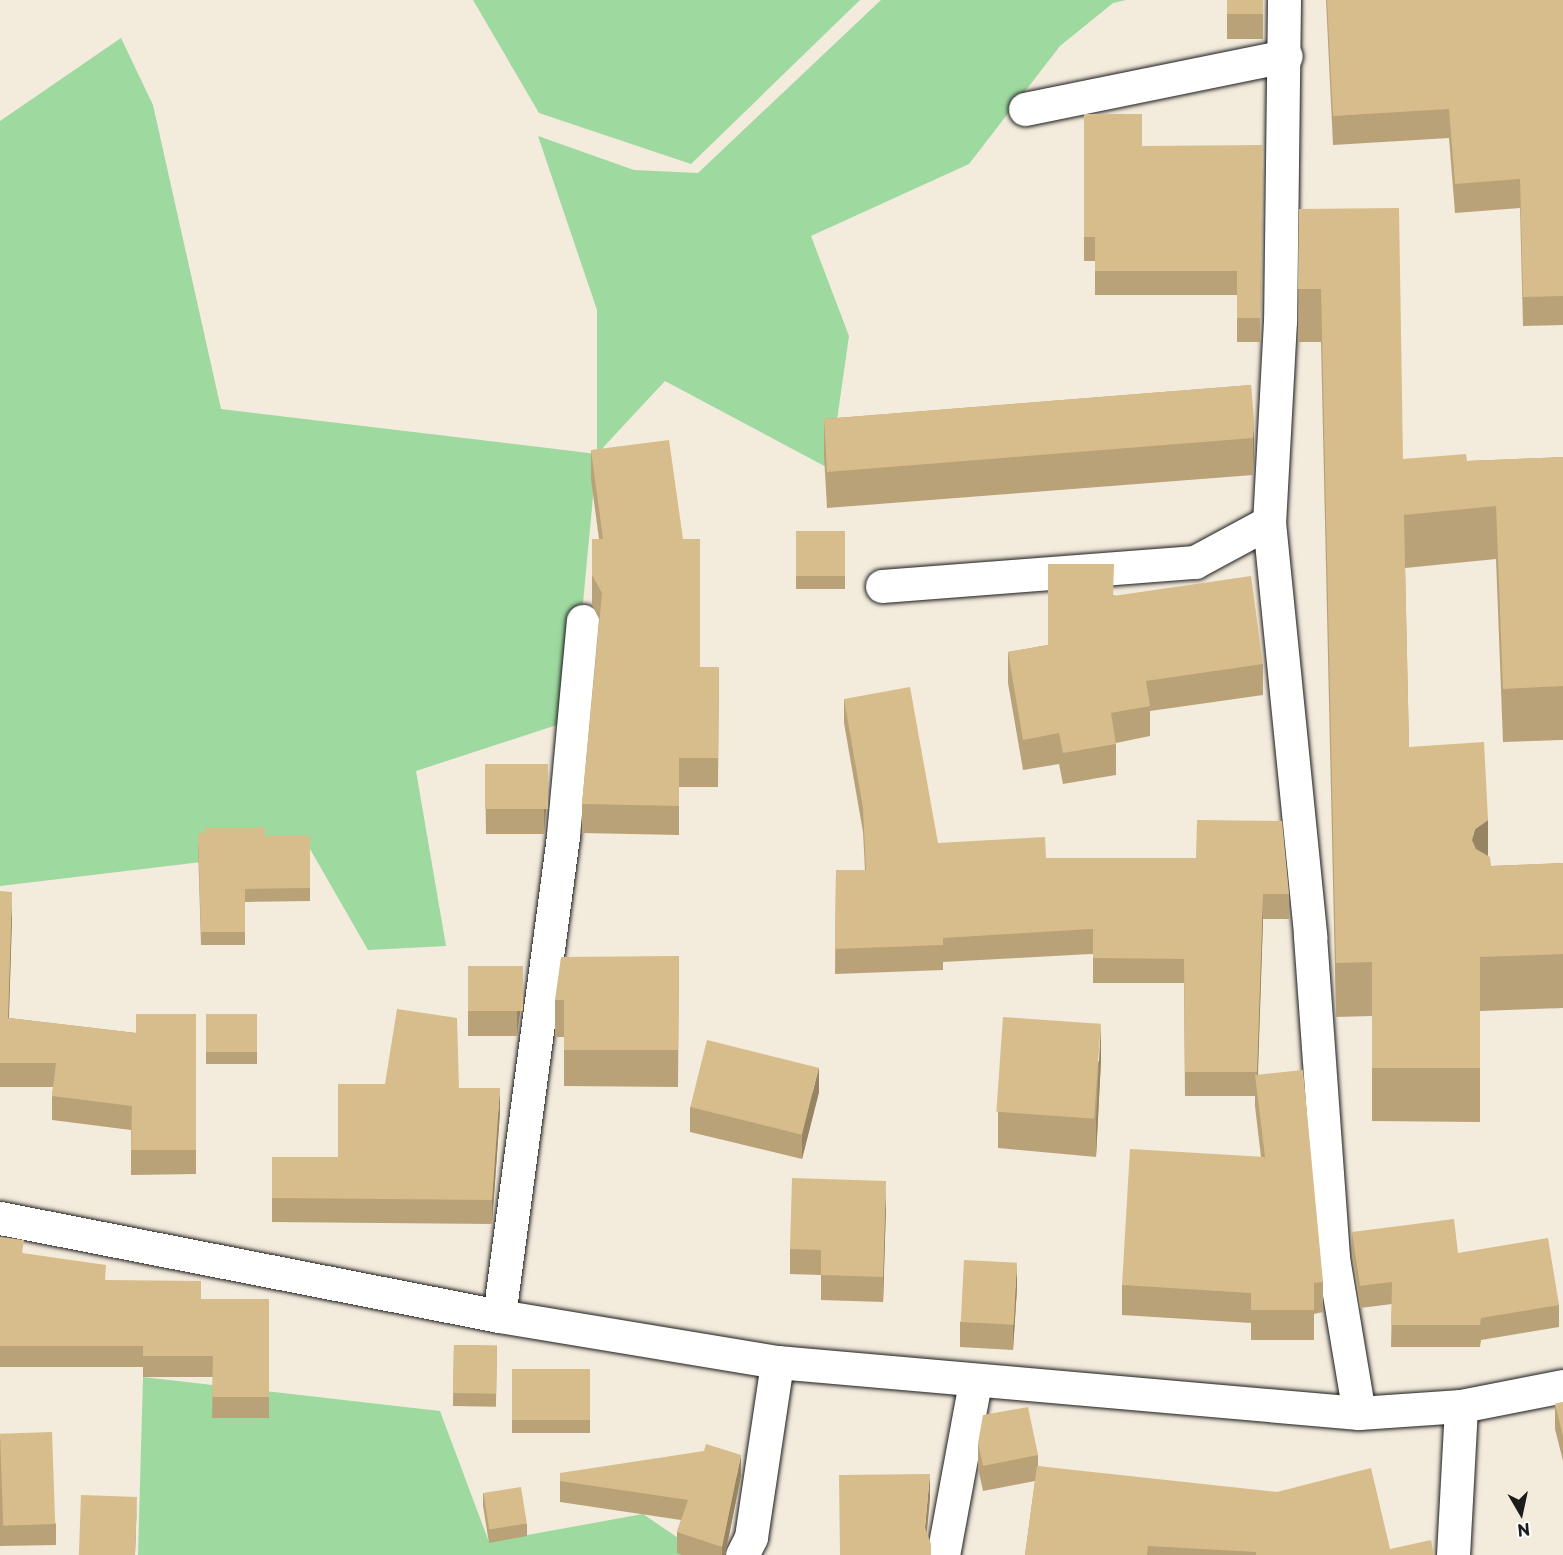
<!DOCTYPE html>
<html>
<head>
<meta charset="utf-8">
<style>
  body { margin:0 }
  #map { position:relative; width:1563px; height:1555px; overflow:hidden; background:#f3ebdc; font-family:"Playpen Sans",sans-serif }
  div>[style] { position:absolute }
  .green>* { inset:0; background:#9ed9a0 }
  .roads { filter:drop-shadow(0 0 2px #1c1c1c) drop-shadow(0 0 2px #1c1c1c) }
  .minor>* { height:33px; margin:-16.5px; padding:0 16.5px; transform-origin:16.5px; border-radius:16.5px; background:#fff }
  .major>* { height:33px; margin:-16.5px; padding:0 16.5px; transform-origin:16.5px; border-radius:16.5px; background:#fff }
  .wall>* { inset:0; background:#b9a278; transform-origin:0 0 }
  .shaded-wall>* { inset:0; background:#968462 }
  .building>* { inset:0; background:#d7bc8c; transform-origin:0 0 }
  span { translate:-50% -50%; white-space:nowrap; text-align:center; line-height:1.15; -webkit-text-stroke:5px #fff; paint-order:stroke }
  .north { position:absolute; left:1491px; top:1483px; width:60px; height:60px; -webkit-text-stroke:4px #fff; paint-order:stroke; rotate:171deg; font-size:16px; font-weight:700; line-height:24px; text-align:center; color:#1c1c1c }
  .north::after { content:''; display:block; margin:auto; width:21px; height:27px; background:#1c1c1c; clip-path:polygon(50% 0,100% 100%,50% 72%,0 100%) }
</style>
</head>
<body>
<div id="map">
  <div class="green">
    <i style="clip-path:polygon(473px 0,860px 0,691px 164px,539px 113px)"></i>
    <i style="clip-path:polygon(881px 0,1126px 0,1113px 3px,1060px 46px,969px 164px,811px 236px,849px 336px,830px 469px,665px 381px,597px 454px,572px 720px,416px 771px,446px 946px,368px 950px,310px 849px,0 886px,0 121px,121px 38px,153px 105px,221px 409px,597px 454px,597px 310px,538px 136px,634px 170px,698px 173px)"></i>
    <i style="clip-path:polygon(143px 1377px,440px 1411px,489px 1542px,643px 1514px,703px 1555px,138px 1555px)"></i>
  </div>
  <div class="roads">
    <div class="minor">
      <i style="left:1284px;top:0;width:321px;rotate:90.7deg"></i>
      <i style="left:1280px;top:321px;width:201px;rotate:93.1deg"></i>
      <i style="left:1269px;top:522px;width:416px;rotate:84.3deg"></i>
      <i style="left:1310px;top:936px;width:323px;rotate:85.9deg"></i>
      <i style="left:1333px;top:1258px;width:157px;rotate:80.5deg"></i>
      <i style="left:1025px;top:109px;width:266px;rotate:-11.5deg"></i>
      <i style="left:882px;top:586px;width:314px;rotate:-4.4deg"></i>
      <i style="left:1195px;top:562px;width:84px;rotate:-28.4deg"></i>
      <i style="left:499px;top:1316px;width:485px;rotate:-82.4deg"></i>
      <i style="left:563px;top:835px;width:215px;rotate:-84.7deg"></i>
      <i style="left:742px;top:1555px;width:20px;rotate:-63deg"></i>
      <i style="left:751px;top:1537px;width:177px;rotate:-81.5deg"></i>
      <i style="left:943px;top:1555px;width:176px;rotate:-79.5deg"></i>
      <i style="left:1453px;top:1555px;width:149px;rotate:-86.9deg"></i>
    </div>
    <div class="major">
      <i style="left:0;top:1218px;width:509px;rotate:11.11deg"></i>
      <i style="left:499px;top:1316px;width:282px;rotate:9.4deg"></i>
      <i style="left:777px;top:1362px;width:584px;rotate:5.01deg"></i>
      <i style="left:1359px;top:1413px;width:102px;rotate:-3.9deg"></i>
      <i style="left:1461px;top:1406px;width:104px;rotate:-11.1deg"></i>
    </div>
  </div>
  <div class="wall">
    <i style="left:1227px;top:0;width:36px;height:39px"></i>
    <i style="clip-path:polygon(1326px 0,1563px 0,1563px 325px,1523px 326px,1520px 208px,1455px 213px,1449px 138px,1333px 145px)"></i>
    <i style="clip-path:polygon(1084px 114px,1142px 146px,1263px 169px,1260px 342px,1237px 342px,1237px 295px,1095px 295px,1095px 261px,1084px 261px)"></i>
    <i style="clip-path:polygon(1299px 209px,1403px 459px,1467px 461px,1563px 457px,1563px 740px,1503px 742px,1496px 559px,1405px 568px,1409px 747px,1488px 856px,1491px 866px,1563px 863px,1563px 1008px,1480px 1011px,1480px 1122px,1372px 1121px,1372px 1016px,1336px 1017px,1321px 342px,1298px 342px)"></i>
    <i style="clip-path:polygon(1251px 385px,1254px 456px,1253px 475px,827px 508px,824px 455px,824px 419px)"></i>
    <i style="clip-path:polygon(591px 450px,700px 667px,719px 667px,718px 787px,679px 787px,679px 835px,582px 833px,582px 804px,599px 619px,592px 605px,592px 539px,599px 539px,591px 479px)"></i>
    <i style="left:796px;top:531px;width:49px;height:58px"></i>
    <i style="clip-path:polygon(1114px 595px,1263px 664px,1263px 695px,1150px 711px,1150px 736px,1116px 743px,1116px 775px,1063px 784px,1059px 764px,1023px 770px,1008px 683px,1008px 652px,1048px 645px)"></i>
    <i style="clip-path:polygon(844px 699px,938px 843px,1289px 894px,1289px 919px,1263px 919px,1258px 1075px,1323px 1282px,1323px 1312px,1314px 1314px,1314px 1340px,1251px 1340px,1251px 1323px,1122px 1315px,1122px 1285px,1261px 1157px,1255px 1106px,1255px 1096px,1185px 1096px,1184px 983px,1093px 983px,1093px 954px,943px 962px,943px 970px,835px 974px,836px 870px,865px 870px,863px 832px,844px 723px)"></i>
    <i style="clip-path:polygon(485px 764px,548px 789px,544px 834px,486px 834px)"></i>
    <i style="clip-path:polygon(265px 836px,310px 836px,310px 901px,245px 902px,245px 945px,201px 945px,198px 846px)"></i>
    <i style="clip-path:polygon(0 891px,12px 917px,9px 1018px,136px 1033px,196px 1014px,196px 1174px,131px 1175px,131px 1130px,52px 1120px,52px 1096px,53px 1087px,0 1087px)"></i>
    <i style="clip-path:polygon(679px 956px,678px 1087px,564px 1086px,564px 1037px,555px 1037px,555px 1000px)"></i>
    <i style="clip-path:polygon(468px 966px,523px 991px,517px 1036px,468px 1036px)"></i>
    <i style="left:206px;top:1014px;width:51px;height:50px"></i>
    <i style="clip-path:polygon(1101px 1060px,1096px 1157px,998px 1148px,998px 1112px)"></i>
    <i style="clip-path:polygon(459px 1088px,500px 1112px,492px 1224px,272px 1222px,272px 1157px,338px 1157px)"></i>
    <i style="clip-path:polygon(819px 1092px,802px 1159px,690px 1132px,690px 1107px)"></i>
    <i style="clip-path:polygon(886px 1206px,883px 1302px,821px 1300px,821px 1275px,790px 1274px,790px 1249px)"></i>
    <i style="clip-path:polygon(1352px 1232px,1458px 1253px,1559px 1305px,1559px 1327px,1481px 1340px,1480px 1347px,1391px 1347px,1392px 1304px,1360px 1308px,1352px 1254px)"></i>
    <i style="clip-path:polygon(0 1237px,24px 1254px,106px 1280px,201px 1299px,269px 1299px,269px 1418px,212px 1418px,213px 1377px,143px 1377px,143px 1367px,0 1367px)"></i>
    <i style="clip-path:polygon(1017px 1288px,1013px 1350px,960px 1347px,960px 1322px)"></i>
    <i style="left:454px;top:1345px;width:43px;height:61px;rotate:1deg"></i>
    <i style="left:590px;top:1369px;width:64px;height:78px;rotate:90deg"></i>
    <i style="clip-path:polygon(1563px 1402px,1563px 1461px,1555px 1429px,1555px 1404px)"></i>
    <i style="clip-path:polygon(0 1437px,56px 1524px,56px 1545px,0 1546px)"></i>
    <i style="clip-path:polygon(978px 1443px,1038px 1455px,1038px 1466px,1390px 1549px,1434px 1555px,1025px 1555px,1035px 1481px,983px 1491px,978px 1468px)"></i>
    <i style="clip-path:polygon(560px 1473px,741px 1476px,725px 1555px,682px 1555px,677px 1553px,677px 1532px,681px 1520px,560px 1502px)"></i>
    <i style="clip-path:polygon(483px 1493px,527px 1524px,527px 1536px,489px 1543px,483px 1506px)"></i>
  </div>
  <div class="shaded-wall">
    <i style="clip-path:polygon(1254px 419px,1254px 456px,1253px 475px,1253px 438px)"></i>
    <i style="clip-path:polygon(548px 764px,548px 789px,544px 834px,544px 809px)"></i>
    <i style="clip-path:polygon(1488px 820px,1488px 874px,1475px 883px,1472px 840px,1475px 829px)"></i>
    <i style="clip-path:polygon(12px 892px,12px 917px,8px 1042px,8px 1018px)"></i>
    <i style="clip-path:polygon(1263px 894px,1263px 919px,1257px 1096px,1257px 1072px)"></i>
    <i style="clip-path:polygon(523px 966px,523px 991px,517px 1036px,517px 1011px)"></i>
    <i style="clip-path:polygon(1101px 1023px,1101px 1060px,1096px 1157px,1096px 1121px)"></i>
    <i style="clip-path:polygon(819px 1067px,819px 1092px,802px 1159px,802px 1134px)"></i>
    <i style="clip-path:polygon(500px 1088px,500px 1112px,492px 1224px,492px 1200px)"></i>
    <i style="clip-path:polygon(886px 1181px,886px 1206px,883px 1302px,883px 1277px)"></i>
    <i style="clip-path:polygon(1017px 1263px,1017px 1288px,1013px 1350px,1013px 1325px)"></i>
    <i style="clip-path:polygon(741px 1455px,741px 1476px,725px 1555px,722px 1555px,722px 1547px)"></i>
    <i style="clip-path:polygon(930px 1474px,930px 1499px,925px 1552px,925px 1527px)"></i>
    <i style="clip-path:polygon(137px 1497px,135px 1555px,134px 1555px)"></i>
  </div>
  <div class="building">
    <i style="left:1227px;top:0;width:36px;height:14px"></i>
    <i style="clip-path:polygon(1327px 0,1563px 0,1563px 296px,1523px 297px,1520px 179px,1455px 184px,1449px 109px,1333px 116px)"></i>
    <i style="clip-path:polygon(1084px 114px,1142px 114px,1142px 146px,1263px 145px,1260px 318px,1237px 318px,1237px 271px,1095px 271px,1095px 237px,1084px 237px)"></i>
    <i style="clip-path:polygon(1399px 208px,1403px 459px,1466px 454px,1467px 461px,1563px 457px,1563px 686px,1503px 689px,1496px 506px,1404px 515px,1409px 747px,1484px 742px,1488px 820px,1475px 829px,1472px 840px,1476px 849px,1490px 857px,1491px 866px,1563px 863px,1563px 954px,1480px 957px,1480px 1068px,1372px 1068px,1372px 962px,1336px 963px,1321px 289px,1298px 289px,1299px 209px)"></i>
    <i style="clip-path:polygon(1251px 385px,1254px 419px,1253px 438px,827px 472px,824px 419px)"></i>
    <i style="clip-path:polygon(669px 440px,683px 539px,700px 539px,700px 667px,719px 667px,718px 758px,679px 758px,679px 806px,582px 804px,602px 593px,592px 575px,592px 539px,603px 539px,591px 450px)"></i>
    <i style="left:796px;top:531px;width:49px;height:45px"></i>
    <i style="clip-path:polygon(1048px 564px,1114px 564px,1113px 596px,1251px 576px,1263px 664px,1146px 681px,1150px 706px,1111px 713px,1116px 744px,1063px 753px,1059px 733px,1023px 740px,1008px 652px,1048px 645px)"></i>
    <i style="clip-path:polygon(910px 687px,938px 843px,1045px 837px,1046px 858px,1196px 858px,1197px 820px,1282px 821px,1289px 894px,1263px 894px,1257px 1072px,1185px 1072px,1184px 959px,1093px 958px,1093px 929px,943px 938px,943px 945px,835px 949px,836px 870px,866px 870px,863px 808px,844px 699px)"></i>
    <i style="left:485px;top:764px;width:63px;height:45px"></i>
    <i style="clip-path:polygon(205px 827px,265px 827px,265px 836px,310px 836px,310px 888px,245px 889px,245px 932px,201px 932px,198px 833px,205px 833px)"></i>
    <i style="clip-path:polygon(0 891px,12px 892px,8px 1018px,136px 1033px,136px 1014px,196px 1014px,196px 1150px,131px 1150px,132px 1106px,52px 1096px,56px 1063px,0 1063px)"></i>
    <i style="clip-path:polygon(679px 956px,678px 1050px,564px 1050px,564px 1000px,555px 1000px,561px 957px)"></i>
    <i style="left:468px;top:966px;width:55px;height:45px"></i>
    <i style="clip-path:polygon(397px 1009px,457px 1018px,459px 1088px,500px 1088px,492px 1200px,272px 1198px,272px 1157px,338px 1157px,338px 1084px,385px 1084px)"></i>
    <i style="left:206px;top:1014px;width:51px;height:38px"></i>
    <i style="left:1003px;top:1017px;width:98px;height:95px;rotate:4deg"></i>
    <i style="left:707px;top:1040px;width:115px;height:69px;rotate:14deg"></i>
    <i style="clip-path:polygon(1303px 1070px,1323px 1282px,1314px 1283px,1314px 1310px,1251px 1310px,1251px 1293px,1122px 1285px,1130px 1149px,1265px 1157px,1255px 1075px)"></i>
    <i style="clip-path:polygon(792px 1178px,886px 1181px,883px 1277px,821px 1275px,821px 1250px,790px 1249px)"></i>
    <i style="clip-path:polygon(1454px 1219px,1458px 1253px,1548px 1238px,1559px 1305px,1481px 1318px,1480px 1325px,1391px 1325px,1392px 1282px,1360px 1286px,1352px 1232px)"></i>
    <i style="clip-path:polygon(0 1237px,24px 1240px,22px 1253px,106px 1265px,105px 1280px,201px 1281px,201px 1299px,269px 1299px,269px 1397px,212px 1397px,213px 1356px,143px 1356px,143px 1346px,0 1346px)"></i>
    <i style="left:964px;top:1260px;width:53px;height:62px;rotate:3deg"></i>
    <i style="left:454px;top:1345px;width:43px;height:48px;rotate:1deg"></i>
    <i style="left:590px;top:1369px;width:51px;height:78px;rotate:90deg"></i>
    <i style="clip-path:polygon(1563px 1402px,1563px 1436px,1555px 1404px)"></i>
    <i style="clip-path:polygon(1028px 1407px,1038px 1455px,983px 1466px,978px 1443px,983px 1415px)"></i>
    <i style="left:52px;top:1432px;width:92px;height:52px;rotate:88deg"></i>
    <i style="clip-path:polygon(706px 1444px,741px 1455px,722px 1547px,677px 1532px,688px 1500px,560px 1481px,560px 1473px,704px 1451px)"></i>
    <i style="clip-path:polygon(1037px 1466px,1277px 1492px,1371px 1468px,1390px 1549px,1431px 1540px,1434px 1555px,1256px 1555px,1256px 1552px,1148px 1546px,1147px 1555px,1025px 1555px)"></i>
    <i style="clip-path:polygon(930px 1474px,925px 1527px,931px 1544px,931px 1555px,840px 1555px,839px 1475px)"></i>
    <i style="left:521px;top:1487px;width:37px;height:38px;rotate:81deg"></i>
    <i style="left:81px;top:1495px;width:56px;height:60px;rotate:2deg"></i>
  </div>
  <div class="north">N</div>
</div>
</body>
</html>
